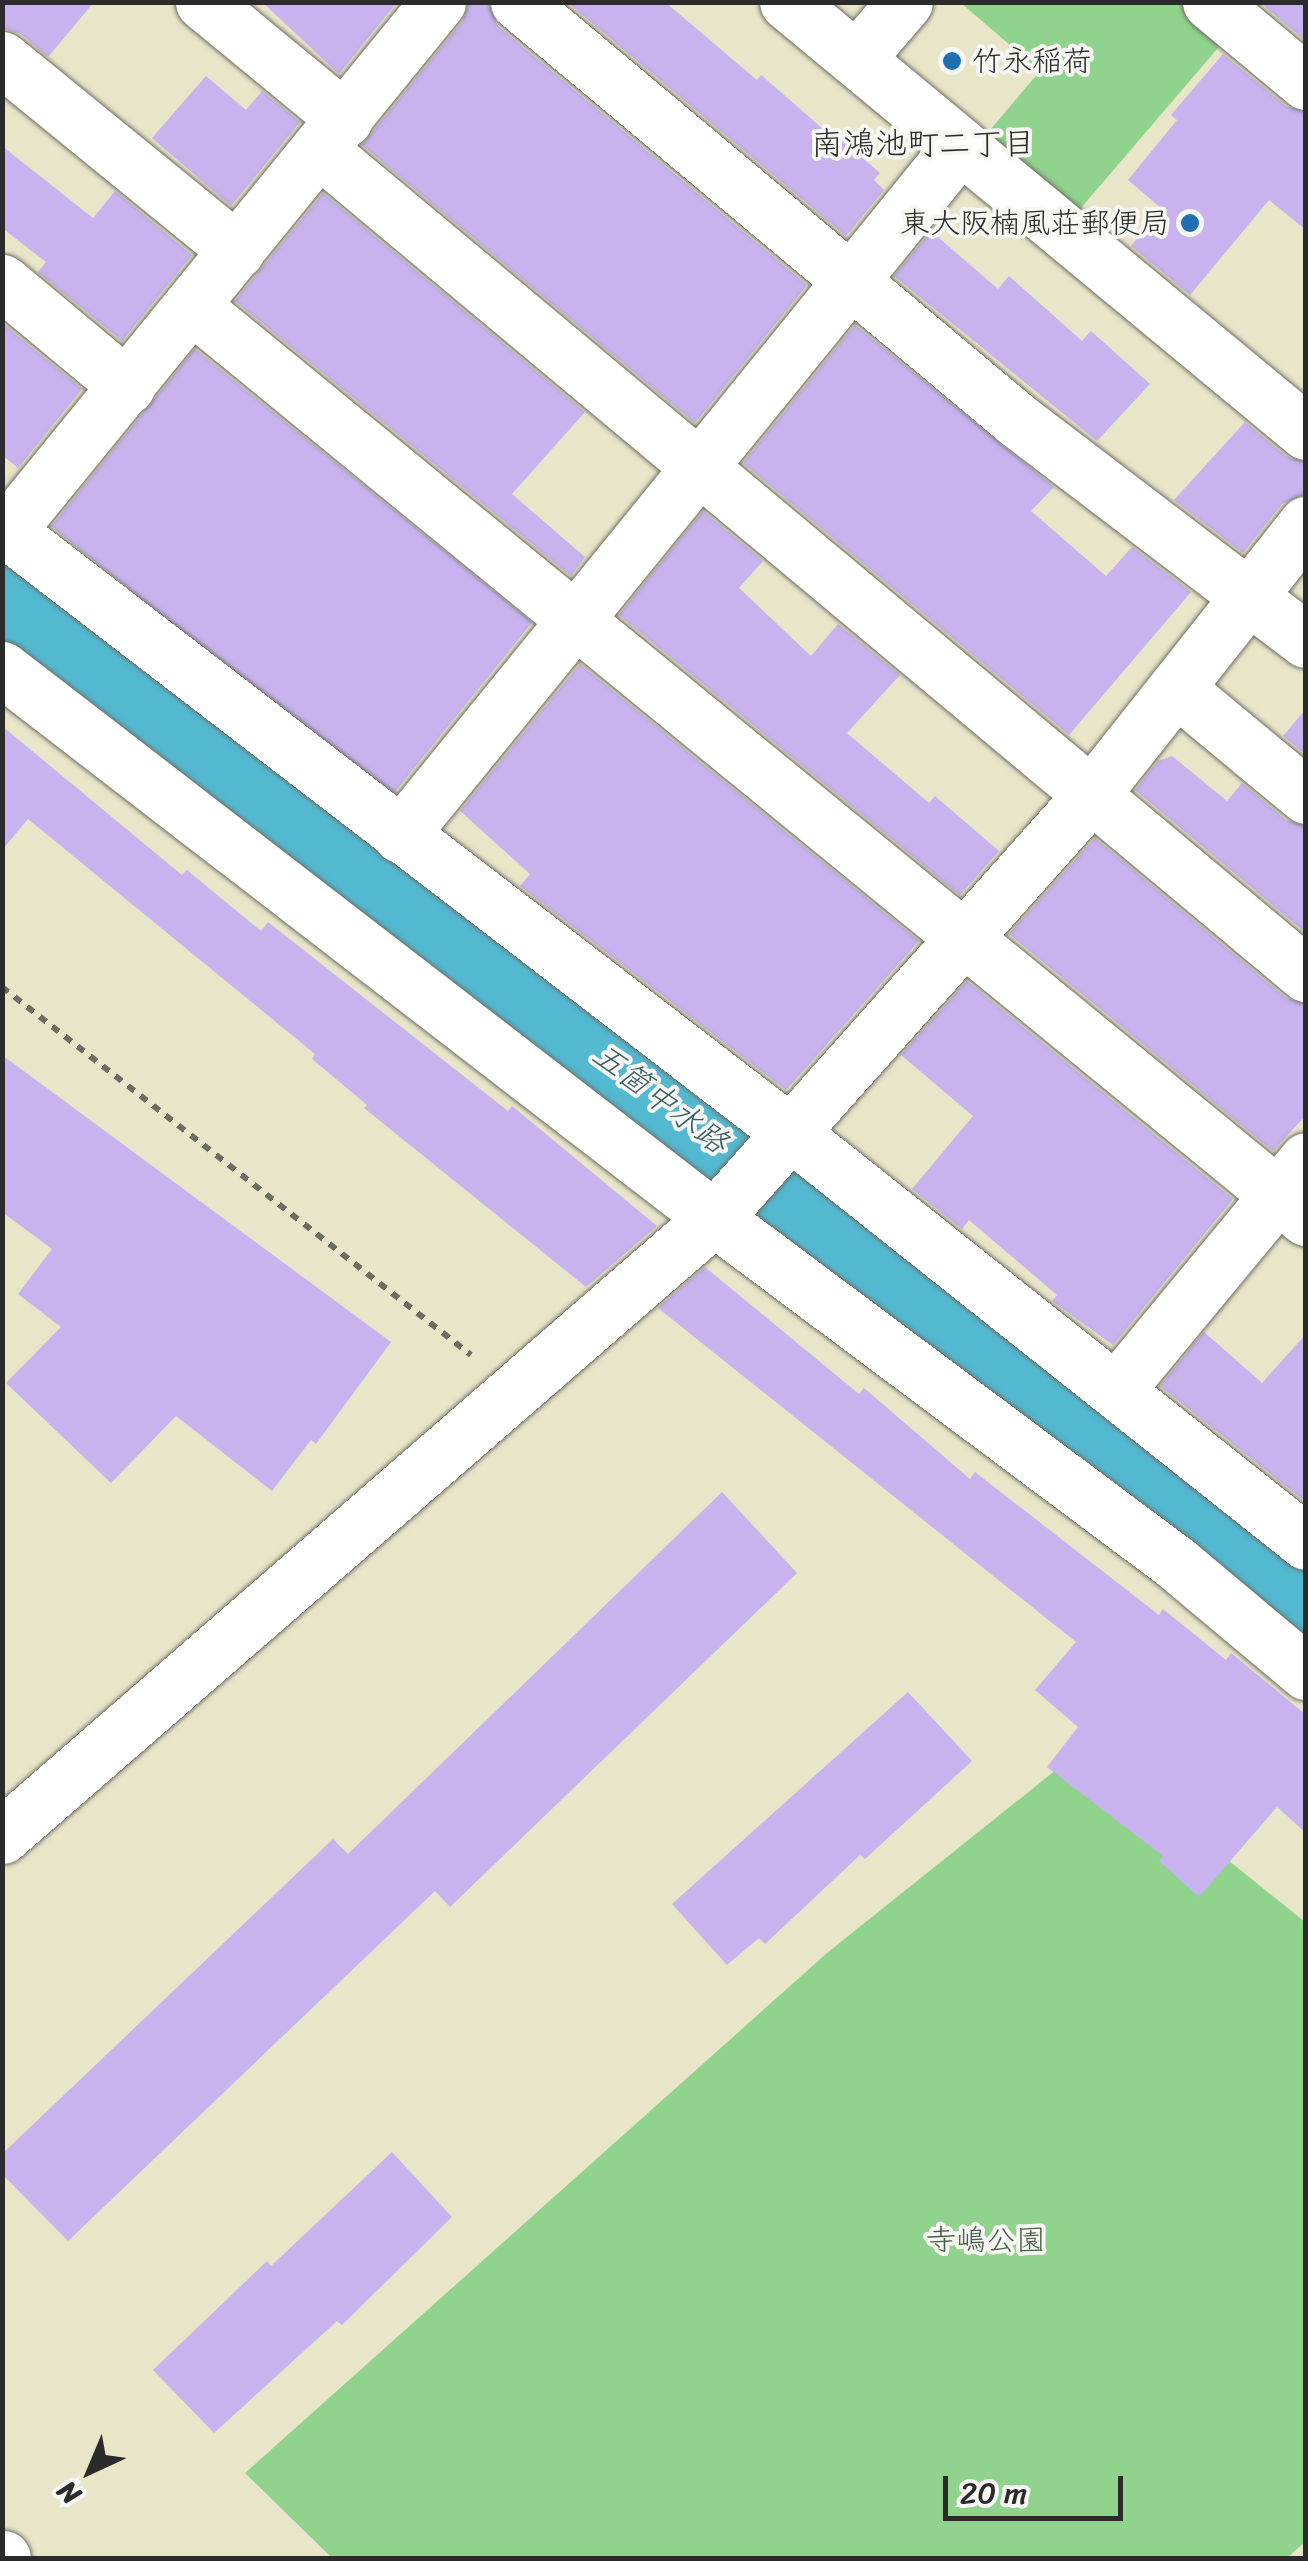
<!DOCTYPE html>
<html>
<head>
<meta charset="utf-8">
<style>
  body { margin:0 }
  #map { position:relative; width:1308px; height:2561px; overflow:hidden; background:#e9e5c9; font-family:Sriracha,"Klee One",sans-serif }
  div>[style] { position:absolute }
  .green>* { inset:0; background:#8fd38c }
  .river>* { height:108px; margin:-54px; padding:0 54px; transform-origin:54px; border-radius:54px; background:#53b9d1 }
  .building>* { inset:0; background:#c8b3ee; transform-origin:0 0 }
  .path>* { height:6px; margin-top:-3px; transform-origin:0; background:repeating-linear-gradient(90deg,#6e6c62 0 8px,transparent 0 16px) }
  .roads { filter:drop-shadow(0 0 2px #6e6c62) drop-shadow(0 0 2px #6e6c62) }
  .minor>* { height:55px; margin:-27.5px; padding:0 27.5px; transform-origin:27.5px; border-radius:27.5px; background:#fff }
  .dots>* { width:28px; height:28px; translate:-50% -50%; box-sizing:border-box; border:5px solid #f6f6f2; border-radius:50% }
  span { translate:-50% -50%; white-space:nowrap; text-align:center; line-height:1.15; -webkit-text-stroke:8px #f6f6f2; paint-order:stroke }
  .poi-label { font-size:30px; color:#2b2b2b }
  .left { translate:0 -50%; text-align:left }
  .right { translate:-100% -50%; text-align:right }
  .park-label { font-size:30px; color:#495d48 }
  .neighbourhood-label { font-size:32px; color:#2b2b2b }
  .water-label { font-size:32px; color:#395d65; font-style:italic }
  .frame { position:absolute; inset:0; border:5px solid #2b2b2b; pointer-events:none }
  .north { position:absolute; left:40px; top:2421px; width:100px; height:100px; -webkit-text-stroke:8px #f6f6f2; paint-order:stroke; rotate:224deg; font-size:28px; font-weight:700; line-height:40px; text-align:center; color:#2b2b2b }
  .north::after { content:''; display:block; margin:auto; width:35px; height:45px; background:#2b2b2b; clip-path:polygon(50% 0,100% 100%,50% 72%,0 100%) }
  .scale { position:absolute; left:943px; top:2476px; width:180px; height:45px; box-sizing:border-box; border:5px solid #2b2b2b; border-top:0; padding-left:12px; font-size:30px; line-height:35px; white-space:nowrap; color:#2b2b2b; -webkit-text-stroke:8px #f6f6f2; paint-order:stroke }
</style>
</head>
<body>
<div id="map">
  <div class="green">
    <i style="clip-path:polygon(961px 3px,1191px 3px,1229px 35px,1069px 222px,978px 144px,1040px 71px)"></i>
    <i style="clip-path:polygon(1086px 1746px,1305px 1922px,1306px 2541px,1287px 2558px,332px 2558px,245px 2473px,827px 1953px)"></i>
  </div>
  <div class="river">
    <i style="left:2px;top:608px;width:880px;rotate:36.73deg"></i>
    <i style="left:707px;top:1134px;width:763px;rotate:38.3deg"></i>
  </div>
  <div class="building">
    <i style="clip-path:polygon(2px 2px,94px 2px,48px 57px,21px 34px,2px 28px)"></i>
    <i style="clip-path:polygon(262px 2px,397px 2px,339px 74px)"></i>
    <i style="clip-path:polygon(469px 2px,488px 2px,498px 26px,807px 285px,695px 423px,362px 145px,462px 22px)"></i>
    <i style="clip-path:polygon(567px 2px,665px 2px,757px 80px,761px 75px,830px 135px,832px 132px,880px 173px,874px 180px,884px 190px,846px 236px)"></i>
    <i style="clip-path:polygon(1267px 2px,1306px 2px,1306px 41px,1264px 6px)"></i>
    <i style="clip-path:polygon(1223px 54px,1286px 106px,1306px 112px,1306px 230px,1269px 200px,1190px 295px,1131px 246px,1162px 209px,1128px 180px,1177px 120px,1171px 115px)"></i>
    <i style="clip-path:polygon(206px 76px,246px 110px,262px 91px,300px 122px,231px 206px,152px 138px)"></i>
    <i style="clip-path:polygon(2px 146px,93px 218px,115px 191px,192px 255px,122px 341px,38px 272px,46px 262px,2px 228px)"></i>
    <i style="clip-path:polygon(323px 193px,585px 412px,512px 494px,585px 557px,571px 576px,235px 301px)"></i>
    <i style="clip-path:polygon(931px 231px,998px 289px,1009px 276px,1082px 341px,1091px 331px,1150px 384px,1097px 441px,894px 276px)"></i>
    <i style="clip-path:polygon(2px 323px,82px 389px,18px 468px,2px 455px)"></i>
    <i style="clip-path:polygon(855px 325px,1054px 487px,1031px 511px,1106px 576px,1132px 547px,1191px 592px,1069px 735px,743px 463px)"></i>
    <i style="left:195px;top:349px;width:434px;height:228px;rotate:39deg"></i>
    <i style="clip-path:polygon(1245px 422px,1286px 456px,1306px 462px,1306px 494px,1282px 504px,1243px 553px,1174px 500px)"></i>
    <i style="clip-path:polygon(703px 511px,763px 561px,739px 588px,811px 656px,838px 624px,900px 675px,847px 733px,929px 803px,935px 796px,999px 851px,960px 895px,619px 615px)"></i>
    <i style="clip-path:polygon(580px 664px,919px 941px,786px 1090px,520px 886px,530px 874px,460px 811px)"></i>
    <i style="clip-path:polygon(1306px 709px,1306px 755px,1283px 736px)"></i>
    <i style="clip-path:polygon(2px 726px,182px 875px,187px 870px,261px 931px,268px 922px,508px 1111px,512px 1106px,657px 1226px,586px 1287px,364px 1108px,367px 1105px,312px 1059px,315px 1054px,28px 819px,2px 850px)"></i>
    <i style="clip-path:polygon(1172px 756px,1227px 801px,1242px 783px,1286px 820px,1306px 826px,1306px 933px,1135px 790px,1158px 761px)"></i>
    <i style="clip-path:polygon(1095px 838px,1286px 998px,1306px 1004px,1306px 1115px,1273px 1151px,1009px 934px)"></i>
    <i style="clip-path:polygon(967px 981px,1233px 1199px,1113px 1345px,1052px 1301px,1057px 1295px,969px 1220px,962px 1229px,912px 1189px,973px 1116px,901px 1055px)"></i>
    <i style="clip-path:polygon(2px 1055px,391px 1342px,316px 1444px,311px 1440px,272px 1491px,176px 1416px,111px 1483px,6px 1383px,61px 1327px,18px 1294px,52px 1249px,2px 1212px)"></i>
    <i style="clip-path:polygon(705px 1267px,859px 1394px,864px 1388px,970px 1479px,975px 1472px,1159px 1615px,1163px 1609px,1226px 1660px,1231px 1653px,1306px 1715px,1306px 1833px,1277px 1807px,1199px 1897px,1159px 1861px,1163px 1856px,1047px 1767px,1078px 1727px,1035px 1690px,1076px 1642px,658px 1308px)"></i>
    <i style="clip-path:polygon(1204px 1332px,1262px 1383px,1306px 1334px,1306px 1502px,1160px 1386px)"></i>
    <i style="clip-path:polygon(722px 1492px,797px 1573px,450px 1907px,435px 1891px,68px 2241px,2px 2174px,2px 2154px,333px 1839px,348px 1854px)"></i>
    <i style="clip-path:polygon(908px 1692px,972px 1761px,865px 1859px,860px 1855px,765px 1944px,759px 1938px,727px 1965px,672px 1904px)"></i>
    <i style="clip-path:polygon(392px 2152px,452px 2217px,342px 2325px,337px 2321px,214px 2433px,153px 2370px,267px 2261px,271px 2266px)"></i>
  </div>
  <div class="path">
    <i style="left:2px;top:987px;width:596px;rotate:38.12deg"></i>
  </div>
  <div class="roads">
    <div class="minor">
      <i style="left:203px;top:2px;width:184px;rotate:39.5deg"></i>
      <i style="left:438px;top:2px;width:682px;rotate:129.17deg"></i>
      <i style="left:7px;top:531px;width:990px;rotate:37.53deg"></i>
      <i style="left:792px;top:1134px;width:656px;rotate:38.44deg"></i>
      <i style="left:518px;top:2px;width:651px;rotate:39.95deg"></i>
      <i style="left:1017px;top:420px;width:363px;rotate:37.3deg"></i>
      <i style="left:787px;top:2px;width:674px;rotate:39.64deg"></i>
      <i style="left:1210px;top:2px;width:125px;rotate:39.8deg"></i>
      <i style="left:2px;top:59px;width:303px;rotate:39.2deg"></i>
      <i style="left:856px;top:59px;width:75px;rotate:-49.3deg"></i>
      <i style="left:321px;top:151px;width:1284px;rotate:39.88deg"></i>
      <i style="left:2px;top:282px;width:163px;rotate:39.8deg"></i>
      <i style="left:192px;top:306px;width:1440px;rotate:39.31deg"></i>
      <i style="left:2px;top:669px;width:899px;rotate:37.63deg"></i>
      <i style="left:714px;top:1218px;width:577px;rotate:36.75deg"></i>
      <i style="left:1176px;top:1563px;width:170px;rotate:40deg"></i>
      <i style="left:1176px;top:688px;width:169px;rotate:39.7deg"></i>
      <i style="left:400px;top:835px;width:888px;rotate:-50.9deg"></i>
      <i style="left:1116px;top:1390px;width:298px;rotate:-50.4deg"></i>
      <i style="left:2px;top:1836px;width:943px;rotate:-40.96deg"></i>
      <i style="left:714px;top:1218px;width:567px;rotate:-48.29deg"></i>
      <i style="left:1091px;top:795px;width:346px;rotate:-51.6deg"></i>
      <i style="left:2px;top:2558px;width:1px"></i>
    </div>
  </div>
  <div class="dots">
    <i style="left:952px;top:61px;background:#1f6fb2"></i>
    <i style="left:1190px;top:223px;background:#1f6fb2"></i>
  </div>
  <div class="poi-label">
    <span class="left" style="left:972px;top:61px">竹永稲荷</span>
    <span class="right" style="left:1170px;top:223px">東大阪楠風荘郵便局</span>
  </div>
  <div class="park-label">
    <span style="left:986px;top:2240px">寺嶋公園</span>
  </div>
  <div class="neighbourhood-label">
    <span style="left:923px;top:144px">南鴻池町二丁目</span>
  </div>
  <div class="water-label">
    <span style="left:660px;top:1099px;rotate:37deg">五箇中水路</span>
  </div>
  <div class="frame"></div>
  <div class="north">N</div>
  <div class="scale">20 m</div>
</div>
</body>
</html>
